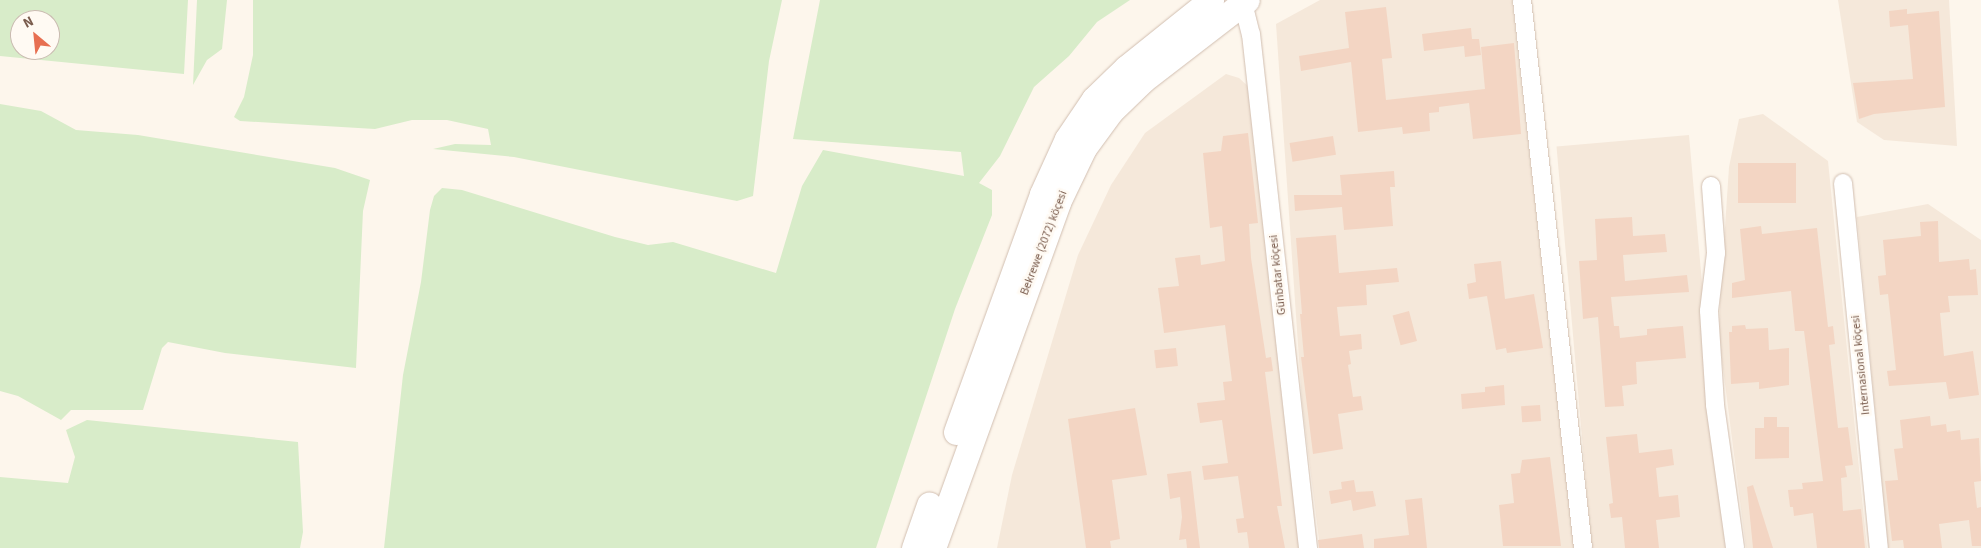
<!DOCTYPE html>
<html>
<head>
<meta charset="utf-8">
<style>
  body { margin:0 }
  #map { position:relative; width:1981px; height:548px; overflow:hidden; background:#fdf6ec; font-family:"Source Sans 3",sans-serif }
  div>[style] { position:absolute }
  .residential>* { inset:0; background:#f5e8da; transform-origin:0 0 }
  .green>* { inset:0; background:#d8ecc9 }
  .building>* { inset:0; background:#f3d5c3; transform-origin:0 0 }
  .roads { filter:drop-shadow(0 0 1px #d1beb0) drop-shadow(0 0 1px #d1beb0) }
  .street>* { height:18px; margin:-9px; padding:0 9px; transform-origin:9px; border-radius:9px; background:#fff }
  .secondary>* { height:25px; margin:-12.5px; padding:0 12.5px; transform-origin:12.5px; border-radius:12.5px; background:#fff }
  span { translate:-50% -50%; white-space:nowrap; text-align:center; line-height:1.15; -webkit-text-stroke:5px #fffaf3; paint-order:stroke }
  .street-label { font-size:12px; color:#7a5c4d }
  .north { position:absolute; left:10px; top:10px; width:50px; height:50px; box-sizing:border-box; background:#fffaf3; border:1px solid #cabbb1; border-radius:50%; rotate:332deg; font-size:14px; font-weight:700; line-height:20px; text-align:center; color:#7a5c4d }
  .north::after { content:''; display:block; margin:auto; width:18px; height:22px; background:#e76f51; clip-path:polygon(50% 0,100% 100%,50% 72%,0 100%) }
</style>
</head>
<body>
<div id="map">
  <div class="residential">
    <i style="clip-path:polygon(1320px 0,1512px 0,1574px 548px,1320px 548px,1302px 403px,1276px 24px)"></i>
    <i style="clip-path:polygon(1838px 0,1949px 0,1957px 146px,1884px 140px,1857px 122px)"></i>
    <i style="clip-path:polygon(1226px 74px,1239px 78px,1250px 88px,1301px 548px,997px 548px,1012px 475px,1078px 255px,1111px 185px,1145px 133px)"></i>
    <i style="clip-path:polygon(1763px 114px,1828px 161px,1867px 548px,1746px 548px,1719px 337px,1720px 303px,1729px 167px,1739px 119px)"></i>
    <i style="left:1689px;top:135px;width:415px;height:133px;rotate:85deg"></i>
    <i style="clip-path:polygon(1928px 204px,1981px 240px,1981px 548px,1888px 548px,1857px 217px)"></i>
  </div>
  <div class="green">
    <i style="clip-path:polygon(evenodd,0 0,188px 0,184px 74px,0 56px,0 0,20px 20px,50px 20px,50px 50px,20px 50px,20px 20px)"></i>
    <i style="clip-path:polygon(197px 0,227px 0,222px 49px,207px 60px,193px 85px)"></i>
    <i style="clip-path:polygon(253px 0,782px 0,769px 61px,753px 196px,737px 201px,514px 157px,433px 149px,455px 144px,491px 145px,488px 129px,447px 120px,412px 120px,375px 129px,240px 121px,234px 117px,244px 97px,253px 55px)"></i>
    <i style="clip-path:polygon(820px 0,1130px 0,1097px 22px,1069px 56px,1034px 87px,1000px 156px,979px 183px,992px 190px,992px 215px,955px 309px,876px 548px,384px 548px,403px 375px,421px 282px,430px 210px,434px 196px,442px 188px,462px 190px,615px 237px,648px 245px,673px 242px,776px 273px,802px 186px,823px 150px,964px 176px,961px 152px,793px 139px)"></i>
    <i style="clip-path:polygon(0 104px,41px 111px,76px 130px,138px 135px,335px 168px,370px 180px,363px 211px,356px 368px,225px 353px,168px 342px,162px 348px,143px 410px,71px 410px,61px 420px,18px 396px,0 391px)"></i>
    <i style="clip-path:polygon(87px 420px,298px 442px,303px 532px,300px 548px,0 548px,0 477px,68px 483px,75px 457px,66px 430px)"></i>
  </div>
  <div class="building">
    <i style="clip-path:polygon(1386px 7px,1392px 58px,1382px 59px,1386px 100px,1485px 89px,1481px 47px,1514px 43px,1521px 134px,1473px 139px,1469px 103px,1439px 107px,1439px 112px,1429px 113px,1430px 131px,1403px 134px,1402px 127px,1358px 132px,1351px 62px,1301px 71px,1299px 56px,1349px 48px,1345px 12px)"></i>
    <i style="clip-path:polygon(1907px 9px,1907px 14px,1939px 11px,1945px 107px,1874px 114px,1859px 119px,1853px 83px,1913px 79px,1908px 25px,1890px 27px,1889px 11px)"></i>
    <i style="clip-path:polygon(1471px 28px,1472px 39px,1479px 39px,1481px 55px,1465px 57px,1464px 46px,1424px 51px,1422px 34px)"></i>
    <i style="clip-path:polygon(1248px 133px,1258px 223px,1249px 224px,1251px 258px,1266px 358px,1271px 357px,1273px 371px,1265px 372px,1282px 506px,1277px 506px,1285px 548px,1249px 548px,1247px 532px,1238px 533px,1236px 519px,1244px 518px,1238px 476px,1204px 480px,1202px 466px,1228px 463px,1222px 420px,1200px 423px,1197px 403px,1225px 400px,1223px 382px,1232px 381px,1225px 325px,1164px 333px,1158px 288px,1179px 286px,1175px 258px,1200px 255px,1201px 265px,1225px 261px,1222px 226px,1210px 228px,1203px 153px,1221px 151px,1223px 136px)"></i>
    <i style="left:1333px;top:136px;width:19px;height:44px;rotate:81deg"></i>
    <i style="left:1796px;top:163px;width:40px;height:58px;rotate:90deg"></i>
    <i style="clip-path:polygon(1394px 171px,1395px 187px,1390px 187px,1393px 226px,1344px 230px,1342px 207px,1295px 211px,1294px 195px,1342px 195px,1340px 175px)"></i>
    <i style="clip-path:polygon(1632px 217px,1633px 236px,1665px 234px,1667px 252px,1623px 255px,1625px 281px,1687px 275px,1689px 292px,1611px 297px,1614px 326px,1619px 326px,1620px 338px,1647px 335px,1647px 329px,1683px 326px,1686px 358px,1636px 362px,1637px 384px,1622px 386px,1624px 406px,1605px 407px,1598px 317px,1583px 319px,1579px 261px,1597px 260px,1595px 219px)"></i>
    <i style="clip-path:polygon(1938px 221px,1939px 262px,1969px 259px,1970px 270px,1976px 269px,1978px 295px,1948px 296px,1950px 312px,1940px 313px,1944px 356px,1973px 351px,1979px 395px,1949px 399px,1946px 382px,1889px 386px,1887px 371px,1896px 370px,1888px 294px,1880px 295px,1878px 276px,1886px 275px,1883px 240px,1921px 236px,1920px 222px)"></i>
    <i style="clip-path:polygon(1761px 226px,1762px 234px,1817px 228px,1828px 327px,1833px 326px,1835px 344px,1829px 345px,1838px 428px,1848px 427px,1853px 465px,1845px 466px,1847px 477px,1841px 478px,1843px 511px,1861px 509px,1865px 548px,1817px 548px,1813px 513px,1794px 516px,1793px 507px,1790px 507px,1788px 490px,1803px 489px,1802px 483px,1823px 481px,1804px 331px,1795px 331px,1791px 291px,1732px 298px,1732px 283px,1745px 280px,1740px 229px)"></i>
    <i style="clip-path:polygon(1336px 235px,1339px 273px,1397px 268px,1399px 282px,1366px 285px,1367px 305px,1337px 307px,1340px 336px,1361px 334px,1362px 349px,1349px 351px,1351px 364px,1348px 365px,1353px 397px,1361px 396px,1363px 410px,1338px 414px,1343px 449px,1313px 454px,1301px 357px,1304px 357px,1300px 314px,1302px 314px,1296px 238px)"></i>
    <i style="clip-path:polygon(1501px 261px,1505px 299px,1534px 294px,1543px 348px,1507px 353px,1506px 348px,1496px 350px,1487px 296px,1469px 299px,1467px 284px,1476px 282px,1474px 264px)"></i>
    <i style="left:1409px;top:311px;width:31px;height:17px;rotate:75deg"></i>
    <i style="clip-path:polygon(1745px 325px,1746px 329px,1768px 328px,1769px 350px,1789px 348px,1789px 385px,1759px 389px,1759px 382px,1731px 384px,1729px 332px,1732px 332px,1732px 326px)"></i>
    <i style="left:1176px;top:348px;width:18px;height:22px;rotate:84deg"></i>
    <i style="clip-path:polygon(1504px 385px,1505px 405px,1462px 409px,1461px 394px,1485px 392px,1485px 387px)"></i>
    <i style="left:1540px;top:405px;width:16px;height:19px;rotate:86deg"></i>
    <i style="clip-path:polygon(1135px 408px,1147px 475px,1112px 480px,1120px 539px,1110px 541px,1111px 548px,1086px 548px,1068px 419px)"></i>
    <i style="clip-path:polygon(1930px 416px,1931px 426px,1946px 424px,1947px 432px,1960px 430px,1961px 440px,1979px 438px,1981px 481px,1974px 482px,1977px 508px,1981px 507px,1981px 546px,1972px 546px,1969px 520px,1939px 524px,1942px 548px,1904px 548px,1903px 540px,1892px 541px,1885px 481px,1898px 480px,1894px 449px,1903px 448px,1900px 420px)"></i>
    <i style="clip-path:polygon(1764px 417px,1777px 417px,1777px 427px,1789px 427px,1789px 458px,1755px 459px,1755px 428px,1764px 428px)"></i>
    <i style="clip-path:polygon(1637px 434px,1639px 453px,1672px 449px,1674px 465px,1656px 468px,1659px 497px,1678px 495px,1680px 517px,1656px 520px,1659px 548px,1625px 548px,1622px 517px,1611px 518px,1609px 504px,1613px 503px,1606px 437px)"></i>
    <i style="clip-path:polygon(1550px 457px,1561px 546px,1503px 546px,1499px 505px,1514px 503px,1511px 474px,1520px 473px,1522px 460px)"></i>
    <i style="clip-path:polygon(1191px 471px,1198px 532px,1200px 548px,1187px 548px,1186px 539px,1179px 540px,1182px 517px,1180px 497px,1170px 499px,1167px 474px)"></i>
    <i style="clip-path:polygon(1354px 480px,1356px 492px,1373px 491px,1376px 506px,1353px 511px,1351px 500px,1331px 504px,1329px 491px,1342px 489px,1341px 482px)"></i>
    <i style="clip-path:polygon(1753px 485px,1773px 548px,1753px 548px,1747px 487px)"></i>
    <i style="clip-path:polygon(1422px 498px,1427px 548px,1374px 548px,1374px 539px,1409px 535px,1405px 500px)"></i>
    <i style="clip-path:polygon(1362px 534px,1364px 548px,1319px 548px,1318px 540px)"></i>
  </div>
  <div class="roads">
    <div class="street">
      <i style="left:1522px;top:0;width:551px;rotate:83.65deg"></i>
      <i style="left:1243px;top:3px;width:32px;rotate:76deg"></i>
      <i style="left:1251px;top:34px;width:517px;rotate:83.67deg"></i>
      <i style="left:1843px;top:183px;width:367px;rotate:84.4deg"></i>
      <i style="left:1711px;top:186px;width:67px;rotate:85.7deg"></i>
      <i style="left:1716px;top:253px;width:58px;rotate:96.9deg"></i>
      <i style="left:1709px;top:311px;width:94px;rotate:86.3deg"></i>
      <i style="left:1715px;top:405px;width:144px;rotate:82deg"></i>
    </div>
    <div class="secondary">
      <i style="left:956px;top:432px;width:253px;rotate:-70.1deg"></i>
      <i style="left:1042px;top:194px;width:60px;rotate:-65.6deg"></i>
      <i style="left:1067px;top:139px;width:48px;rotate:-56deg"></i>
      <i style="left:1094px;top:99px;width:45px;rotate:-44.1deg"></i>
      <i style="left:1126px;top:68px;width:109px;rotate:-38.7deg"></i>
      <i style="left:914px;top:548px;width:46px;rotate:-70.8deg"></i>
      <i style="left:933px;top:548px;width:368px;rotate:-70.1deg"></i>
      <i style="left:1058px;top:202px;width:60px;rotate:-64.3deg"></i>
      <i style="left:1084px;top:148px;width:46px;rotate:-53.9deg"></i>
      <i style="left:1111px;top:111px;width:45px;rotate:-44.1deg"></i>
      <i style="left:1143px;top:80px;width:131px;rotate:-37.6deg"></i>
    </div>
  </div>
  <div class="street-label">
    <span style="left:1044px;top:243px;rotate:-69deg">Bekrewe (2072) köçesi</span>
    <span style="left:1278px;top:275px;rotate:-96deg">Günbatar köçesi</span>
    <span style="left:1861px;top:365px;rotate:-96deg">Internasional köçesi</span>
  </div>
  <div class="north">N</div>
</div>
</body>
</html>
